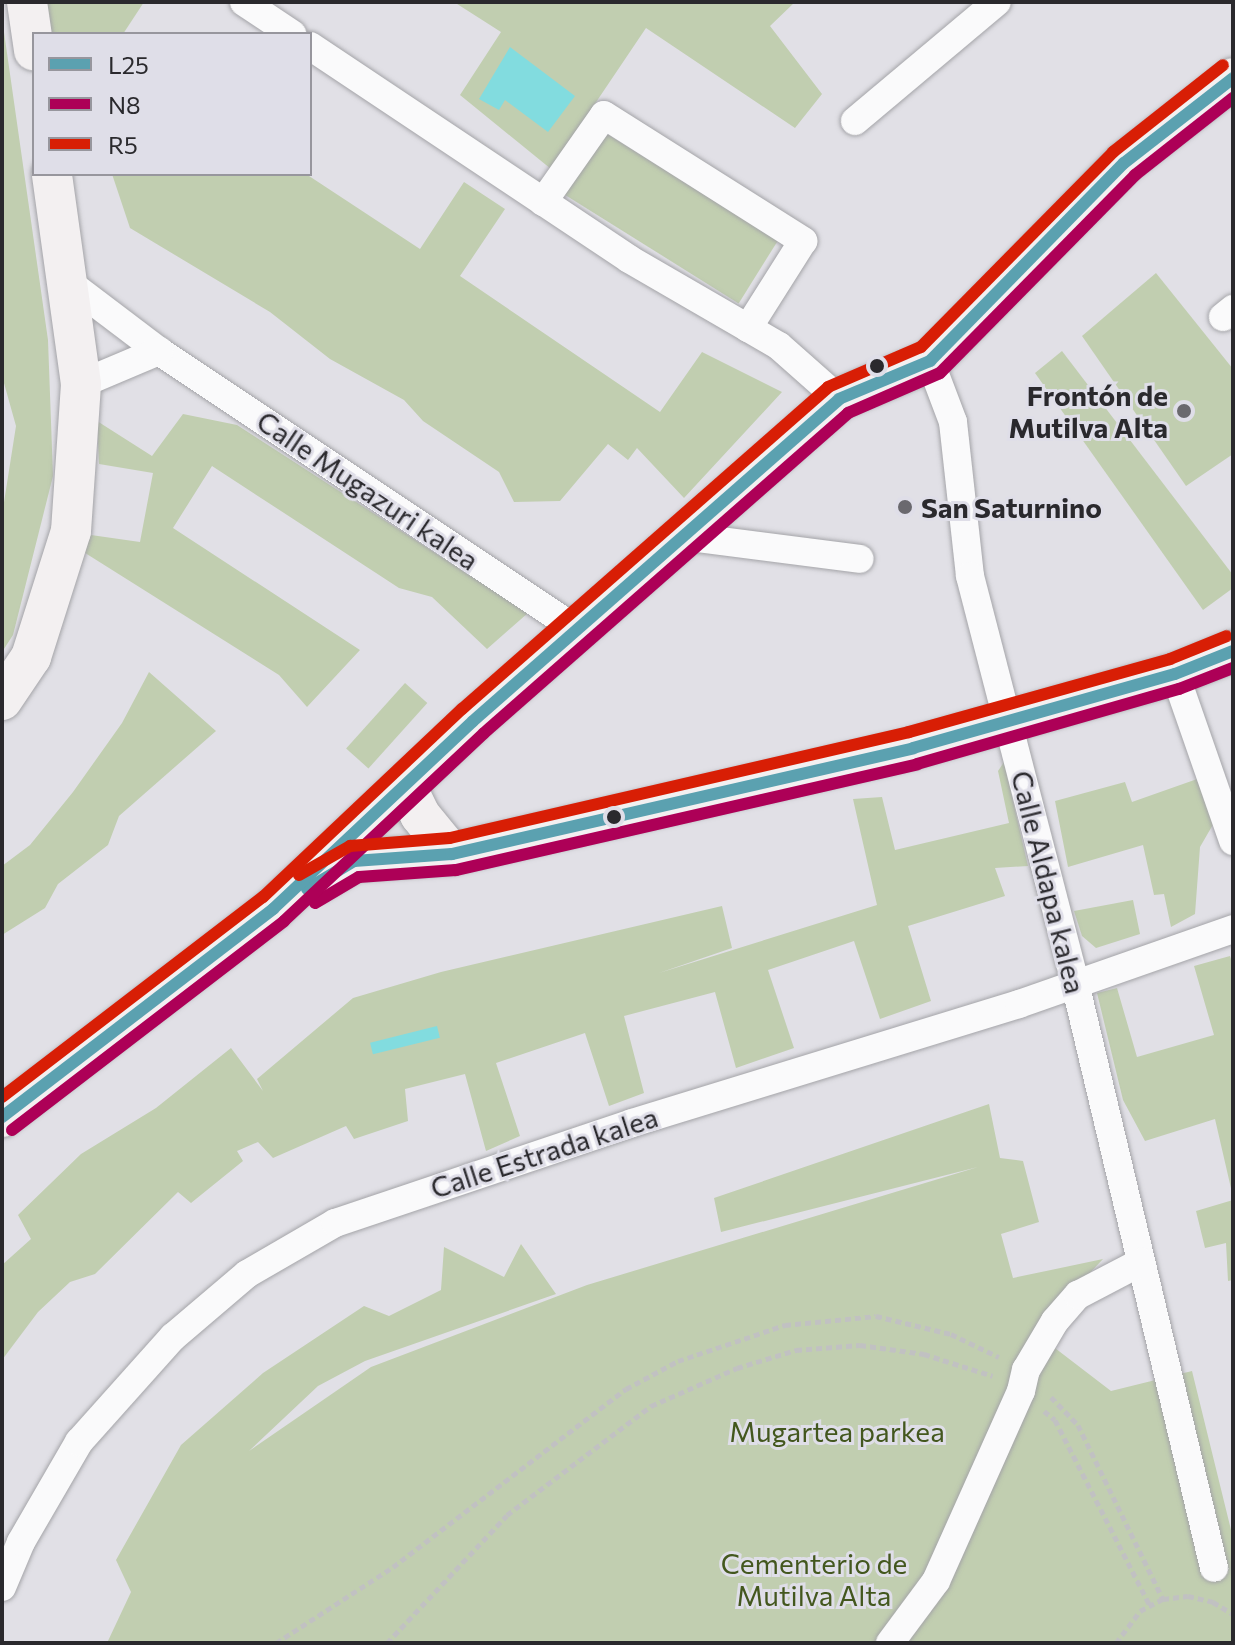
<!DOCTYPE html>
<html>
<head>
<meta charset="utf-8">
<style>
  body { margin:0 }
  #map { position:relative; width:1235px; height:1645px; overflow:hidden; background:#e1e0e6; font-family:Commissioner,sans-serif }
  div>[style] { position:absolute }
  .green>* { inset:0; background:#c1ceb0; transform-origin:0 0 }
  .water>* { inset:0; background:#82dcdf; transform-origin:0 0 }
  .path>* { height:5px; margin-top:-2.5px; transform-origin:0; background:repeating-linear-gradient(90deg,#c1c1c2 0 6px,transparent 0 10px) }
  .roads { filter:drop-shadow(0 0 2px #a4a4a8) drop-shadow(0 0 2px #a4a4a8) }
  .street>* { height:28px; margin:-14px; padding:0 14px; transform-origin:14px; border-radius:14px; background:#fafafb }
  .secondary>* { height:40px; margin:-20px; padding:0 20px; transform-origin:20px; border-radius:20px; background:#f3f0f1 }
  .bus-1>* { height:12px; margin:-6px; padding:0 6px; transform-origin:6px; border-radius:6px; background:#5ba1b0 }
  .bus-2>* { height:12px; margin:-6px; padding:0 6px; transform-origin:6px; border-radius:6px; background:#ad0057 }
  .bus-3>* { height:12px; margin:-6px; padding:0 6px; transform-origin:6px; border-radius:6px; background:#d81e05 }
  .dots>* { width:22px; height:22px; translate:-50% -50%; box-sizing:border-box; border:4px solid #dfdee8; border-radius:50% }
  span { translate:-50% -50%; white-space:nowrap; text-align:center; line-height:1.15; -webkit-text-stroke:6px #dfdee8; paint-order:stroke }
  .poi-label { font-size:28px; color:#2a292d; font-weight:700 }
  .right { translate:-100% -50%; text-align:right }
  .left { translate:0 -50%; text-align:left }
  .street-label { font-size:28px; color:#2a292d }
  .park-label { font-size:28px; color:#43571e }
  .frame { position:absolute; inset:0; border:4px solid #2a292d; pointer-events:none }
  .legend { position:absolute; left:32px; top:32px; width:280px; height:144px; box-sizing:border-box; background:#dfdee8; border:2px solid #97969d; margin:0; padding:10px 14px; list-style:none; font-size:24px; color:#2a292d }
  .legend li { display:flex; align-items:center; gap:16px; height:40px }
  .legend b { width:40px; border:2px solid #97969d }
</style>
</head>
<body>
<div id="map">
  <div class="green">
    <i style="clip-path:polygon(46px 2px,144px 2px,123px 34px,51px 34px)"></i>
    <i style="clip-path:polygon(454px 2px,795px 2px,770px 26px,822px 94px,795px 128px,646px 28px,551px 169px,460px 95px,501px 32px)"></i>
    <i style="clip-path:polygon(2px 18px,48px 340px,53px 476px,13px 635px,2px 652px,2px 515px,16px 426px,2px 376px)"></i>
    <i style="left:604px;top:132px;width:205px;height:74px;rotate:32deg"></i>
    <i style="clip-path:polygon(112px 174px,306px 174px,420px 249px,464px 182px,505px 209px,460px 276px,660px 412px,702px 352px,782px 392px,684px 498px,637px 448px,628px 460px,608px 444px,560px 501px,514px 502px,499px 472px,423px 421px,404px 400px,330px 359px,270px 312px,130px 228px)"></i>
    <i style="clip-path:polygon(1156px 273px,1233px 369px,1233px 454px,1186px 486px,1082px 336px)"></i>
    <i style="clip-path:polygon(1062px 351px,1233px 575px,1233px 588px,1203px 610px,1035px 373px)"></i>
    <i style="clip-path:polygon(183px 414px,237px 425px,528px 613px,487px 649px,432px 597px,399px 588px,212px 466px,173px 528px,360px 650px,307px 707px,279px 675px,82px 551px,91px 535px,140px 542px,153px 473px,99px 464px,97px 421px,152px 456px)"></i>
    <i style="clip-path:polygon(149px 672px,216px 731px,119px 816px,108px 845px,58px 884px,45px 908px,2px 935px,2px 866px,30px 845px,73px 792px,122px 723px)"></i>
    <i style="left:405px;top:683px;width:30px;height:88px;rotate:42deg"></i>
    <i style="clip-path:polygon(1004px 762px,1028px 866px,995px 868px,1005px 896px,908px 926px,931px 1001px,880px 1019px,854px 941px,768px 970px,794px 1048px,736px 1068px,715px 992px,624px 1016px,644px 1093px,609px 1106px,585px 1033px,496px 1063px,520px 1136px,486px 1151px,465px 1074px,405px 1089px,408px 1121px,354px 1139px,346px 1126px,273px 1158px,258px 1142px,237px 1151px,243px 1161px,191px 1203px,178px 1192px,95px 1274px,70px 1282px,38px 1312px,2px 1360px,2px 1265px,31px 1239px,18px 1215px,81px 1154px,156px 1108px,231px 1048px,263px 1091px,257px 1079px,353px 998px,441px 972px,722px 906px,732px 948px,659px 973px,877px 905px,853px 799px,882px 797px,895px 850px,1009px 823px,998px 771px)"></i>
    <i style="clip-path:polygon(1200px 778px,1222px 809px,1200px 847px,1195px 914px,1171px 927px,1164px 894px,1154px 895px,1143px 845px,1068px 867px,1055px 801px,1125px 782px,1132px 802px)"></i>
    <i style="clip-path:polygon(1133px 900px,1140px 934px,1096px 948px,1082px 936px,1074px 911px)"></i>
    <i style="clip-path:polygon(1230px 956px,1233px 965px,1233px 1197px,1215px 1119px,1145px 1141px,1123px 1100px,1097px 993px,1117px 988px,1137px 1057px,1214px 1035px,1194px 966px)"></i>
    <i style="clip-path:polygon(989px 1104px,1000px 1158px,1023px 1161px,1039px 1222px,1001px 1234px,1013px 1278px,1103px 1259px,1034px 1332px,1111px 1391px,1192px 1371px,1233px 1538px,1233px 1643px,107px 1643px,131px 1592px,116px 1560px,181px 1445px,263px 1373px,364px 1306px,389px 1316px,441px 1290px,444px 1247px,504px 1277px,521px 1244px,556px 1294px,365px 1361px,318px 1386px,249px 1451px,371px 1367px,587px 1285px,978px 1167px,721px 1232px,714px 1198px)"></i>
    <i style="clip-path:polygon(1233px 1200px,1233px 1280px,1228px 1281px,1226px 1243px,1205px 1248px,1196px 1211px)"></i>
  </div>
  <div class="water">
    <i style="clip-path:polygon(510px 47px,575px 96px,548px 132px,505px 100px,499px 110px,479px 99px)"></i>
    <i style="left:437px;top:1026px;width:12px;height:69px;rotate:76deg"></i>
  </div>
  <div class="path">
    <i style="left:1051px;top:1397px;width:39px;rotate:46deg"></i>
    <i style="left:1078px;top:1425px;width:194px;rotate:64deg"></i>
    <i style="left:1044px;top:1411px;width:14px;rotate:39deg"></i>
    <i style="left:1055px;top:1420px;width:209px;rotate:62.9deg"></i>
    <i style="left:276px;top:1643px;width:140px;rotate:-33deg"></i>
    <i style="left:393px;top:1567px;width:293px;rotate:-37.4deg"></i>
    <i style="left:626px;top:1389px;width:59px;rotate:-28.3deg"></i>
    <i style="left:678px;top:1361px;width:113px;rotate:-18.6deg"></i>
    <i style="left:785px;top:1325px;width:91px;rotate:-5.6deg"></i>
    <i style="left:876px;top:1316px;width:77px;rotate:13.5deg"></i>
    <i style="left:951px;top:1334px;width:53px;rotate:25.6deg"></i>
    <i style="left:387px;top:1643px;width:175px;rotate:-46.8deg"></i>
    <i style="left:507px;top:1515px;width:181px;rotate:-37.1deg"></i>
    <i style="left:651px;top:1406px;width:94px;rotate:-23.8deg"></i>
    <i style="left:737px;top:1368px;width:62px;rotate:-17deg"></i>
    <i style="left:796px;top:1350px;width:64px;rotate:-4.5deg"></i>
    <i style="left:860px;top:1345px;width:65px;rotate:8deg"></i>
    <i style="left:924px;top:1354px;width:72px;rotate:17.7deg"></i>
    <i style="left:1116px;top:1643px;width:40px;rotate:-53deg"></i>
    <i style="left:1140px;top:1611px;width:26px;rotate:-28deg"></i>
    <i style="left:1163px;top:1599px;width:25px;rotate:-7deg"></i>
    <i style="left:1188px;top:1596px;width:26px;rotate:13deg"></i>
    <i style="left:1213px;top:1602px;width:23px;rotate:31deg"></i>
  </div>
  <div class="roads">
    <div class="street">
      <i style="left:244px;top:2px;width:58px;rotate:33.7deg"></i>
      <i style="left:310px;top:46px;width:384px;rotate:33.7deg"></i>
      <i style="left:629px;top:259px;width:173px;rotate:30.1deg"></i>
      <i style="left:779px;top:346px;width:80px;rotate:41.5deg"></i>
      <i style="left:855px;top:121px;width:185px;rotate:-40deg"></i>
      <i style="left:543px;top:202px;width:106px;rotate:-55deg"></i>
      <i style="left:604px;top:115px;width:236px;rotate:32.3deg"></i>
      <i style="left:803px;top:241px;width:103px;rotate:122.3deg"></i>
      <i style="left:68px;top:282px;width:114px;rotate:37.2deg"></i>
      <i style="left:159px;top:351px;width:501px;rotate:33.69deg"></i>
      <i style="left:1223px;top:317px;width:13px;rotate:-39deg"></i>
      <i style="left:930px;top:361px;width:65px;rotate:69.3deg"></i>
      <i style="left:953px;top:422px;width:155px;rotate:83.7deg"></i>
      <i style="left:970px;top:576px;width:420px;rotate:75.5deg"></i>
      <i style="left:1075px;top:983px;width:601px;rotate:76.63deg"></i>
      <i style="left:81px;top:384px;width:85px;rotate:-22.9deg"></i>
      <i style="left:681px;top:536px;width:180px;rotate:7.3deg"></i>
      <i style="left:1175px;top:674px;width:177px;rotate:70.8deg"></i>
      <i style="left:2px;top:1587px;width:49px;rotate:-67.1deg"></i>
      <i style="left:21px;top:1542px;width:116px;rotate:-59.9deg"></i>
      <i style="left:79px;top:1442px;width:141px;rotate:-48.2deg"></i>
      <i style="left:173px;top:1337px;width:97px;rotate:-40.4deg"></i>
      <i style="left:247px;top:1274px;width:102px;rotate:-30.1deg"></i>
      <i style="left:335px;top:1223px;width:313px;rotate:-18.6deg"></i>
      <i style="left:632px;top:1123px;width:405px;rotate:-17.1deg"></i>
      <i style="left:1019px;top:1004px;width:227px;rotate:-19.3deg"></i>
      <i style="left:890px;top:1643px;width:77px;rotate:-53.4deg"></i>
      <i style="left:936px;top:1581px;width:208px;rotate:-65.9deg"></i>
      <i style="left:1021px;top:1391px;width:22px;rotate:-77deg"></i>
      <i style="left:1026px;top:1370px;width:57px;rotate:-59.4deg"></i>
      <i style="left:1055px;top:1321px;width:35px;rotate:-49deg"></i>
      <i style="left:1078px;top:1295px;width:71px;rotate:-27.6deg"></i>
    </div>
    <div class="secondary">
      <i style="left:27px;top:2px;width:49px;rotate:81.7deg"></i>
      <i style="left:2px;top:700px;width:52px;rotate:-56deg"></i>
      <i style="left:31px;top:657px;width:132px;rotate:-72.4deg"></i>
      <i style="left:71px;top:531px;width:147px;rotate:-86.1deg"></i>
      <i style="left:81px;top:384px;width:212px;rotate:-97.9deg"></i>
      <i style="left:407px;top:788px;width:30px;rotate:64deg"></i>
      <i style="left:420px;top:815px;width:50px;rotate:50.6deg"></i>
      <i style="left:318px;top:882px;width:42px;rotate:-30.3deg"></i>
      <i style="left:354px;top:861px;width:98px;rotate:-4.1deg"></i>
      <i style="left:452px;top:854px;width:473px;rotate:-12.9deg"></i>
      <i style="left:913px;top:748px;width:272px;rotate:-15.8deg"></i>
      <i style="left:1175px;top:674px;width:62px;rotate:-21.6deg"></i>
      <i style="left:2px;top:1117px;width:342px;rotate:-37.5deg"></i>
      <i style="left:273px;top:909px;width:274px;rotate:-43.2deg"></i>
      <i style="left:473px;top:721px;width:487px;rotate:-41.3deg"></i>
      <i style="left:839px;top:399px;width:99px;rotate:-22.7deg"></i>
      <i style="left:930px;top:361px;width:277px;rotate:-45.6deg"></i>
      <i style="left:1124px;top:163px;width:138px;rotate:-37.9deg"></i>
    </div>
  </div>
  <div class="bus-1">
    <i style="left:307px;top:889px;width:55px;rotate:-30.8deg"></i>
    <i style="left:354px;top:861px;width:98px;rotate:-4.1deg"></i>
    <i style="left:452px;top:854px;width:473px;rotate:-12.9deg"></i>
    <i style="left:913px;top:748px;width:272px;rotate:-15.8deg"></i>
    <i style="left:1175px;top:674px;width:62px;rotate:-21.6deg"></i>
    <i style="left:2px;top:1117px;width:342px;rotate:-37.5deg"></i>
    <i style="left:273px;top:909px;width:274px;rotate:-43.2deg"></i>
    <i style="left:473px;top:721px;width:487px;rotate:-41.3deg"></i>
    <i style="left:839px;top:399px;width:99px;rotate:-22.7deg"></i>
    <i style="left:930px;top:361px;width:277px;rotate:-45.6deg"></i>
    <i style="left:1124px;top:163px;width:138px;rotate:-37.9deg"></i>
  </div>
  <div class="bus-2">
    <i style="left:315px;top:903px;width:51px;rotate:-30.6deg"></i>
    <i style="left:359px;top:877px;width:97px;rotate:-4.1deg"></i>
    <i style="left:456px;top:870px;width:473px;rotate:-12.9deg"></i>
    <i style="left:917px;top:764px;width:273px;rotate:-16deg"></i>
    <i style="left:1179px;top:689px;width:58px;rotate:-21.3deg"></i>
    <i style="left:12px;top:1130px;width:343px;rotate:-37.5deg"></i>
    <i style="left:284px;top:921px;width:274px;rotate:-43.2deg"></i>
    <i style="left:484px;top:733px;width:485px;rotate:-41.3deg"></i>
    <i style="left:848px;top:413px;width:100px;rotate:-23.5deg"></i>
    <i style="left:940px;top:373px;width:278px;rotate:-45.4deg"></i>
    <i style="left:1135px;top:175px;width:125px;rotate:-38.2deg"></i>
  </div>
  <div class="bus-3">
    <i style="left:299px;top:875px;width:59px;rotate:-29.6deg"></i>
    <i style="left:350px;top:846px;width:100px;rotate:-4.6deg"></i>
    <i style="left:450px;top:838px;width:471px;rotate:-13deg"></i>
    <i style="left:909px;top:732px;width:271px;rotate:-15.6deg"></i>
    <i style="left:1170px;top:659px;width:61px;rotate:-22deg"></i>
    <i style="left:2px;top:1097px;width:329px;rotate:-37.5deg"></i>
    <i style="left:263px;top:897px;width:274px;rotate:-43.4deg"></i>
    <i style="left:462px;top:709px;width:487px;rotate:-41.3deg"></i>
    <i style="left:828px;top:387px;width:101px;rotate:-23.3deg"></i>
    <i style="left:921px;top:347px;width:274px;rotate:-45.4deg"></i>
    <i style="left:1113px;top:152px;width:140px;rotate:-38.3deg"></i>
  </div>
  <div class="dots">
    <i style="left:877px;top:366px;background:#2a292d"></i>
    <i style="left:1184px;top:411px;background:#6a696e"></i>
    <i style="left:905px;top:507px;background:#6a696e"></i>
    <i style="left:614px;top:817px;background:#2a292d"></i>
  </div>
  <div class="poi-label">
    <span class="right" style="left:1168px;top:411px">Frontón de<br>Mutilva Alta</span>
    <span class="left" style="left:921px;top:507px">San Saturnino</span>
  </div>
  <div class="street-label">
    <span style="left:368px;top:490px;rotate:34deg">Calle Mugazuri kalea</span>
    <span style="left:1049px;top:882px;rotate:76deg">Calle Aldapa kalea</span>
    <span style="left:544px;top:1152px;rotate:-18deg">Calle Estrada kalea</span>
  </div>
  <div class="park-label">
    <span style="left:837px;top:1431px">Mugartea parkea</span>
    <span style="left:814px;top:1579px">Cementerio de<br>Mutilva Alta</span>
  </div>
  <div class="frame"></div>
  <ul class="legend">
  <li><b style="height:10px;background:#5ba1b0"></b>L25</li>
  <li><b style="height:10px;background:#ad0057"></b>N8</li>
  <li><b style="height:10px;background:#d81e05"></b>R5</li>
  </ul>
</div>
</body>
</html>
